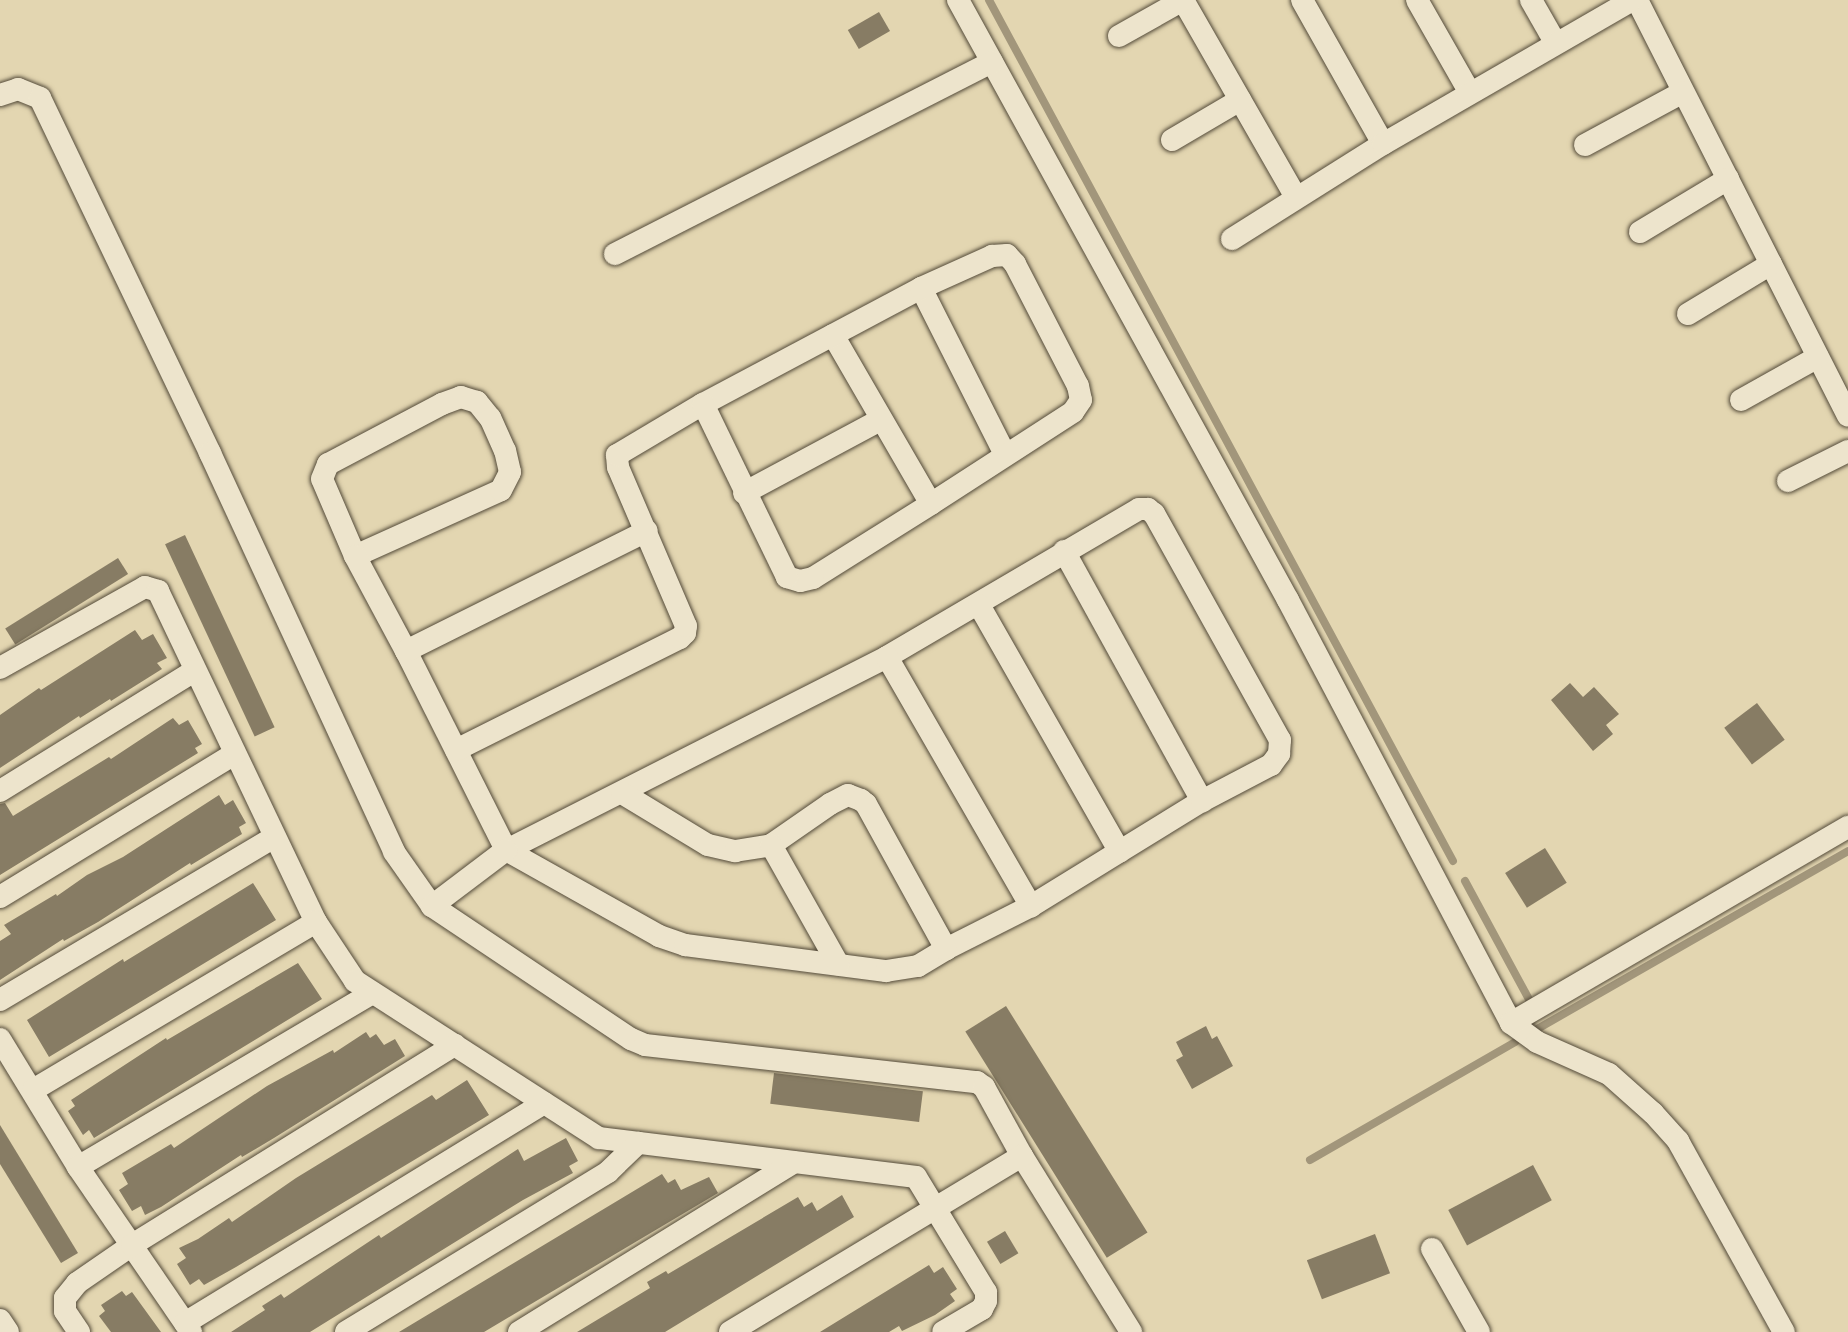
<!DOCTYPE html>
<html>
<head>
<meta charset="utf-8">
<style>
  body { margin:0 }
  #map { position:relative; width:1848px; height:1332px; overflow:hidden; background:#e3d6b1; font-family:"EB Garamond",serif }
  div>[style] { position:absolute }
  .stream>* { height:8px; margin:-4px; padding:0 4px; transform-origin:4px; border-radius:4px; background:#a2967b }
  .building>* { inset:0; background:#877c64; transform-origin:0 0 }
  .roads { filter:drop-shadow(0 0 2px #534a39) drop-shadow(0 0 2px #534a39) }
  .minor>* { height:22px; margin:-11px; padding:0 11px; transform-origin:11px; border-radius:11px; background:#ede4cc }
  span { translate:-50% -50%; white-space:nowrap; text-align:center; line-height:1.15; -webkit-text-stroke:5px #ede4cc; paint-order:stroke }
</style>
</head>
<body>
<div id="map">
  <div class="stream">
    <i style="left:989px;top:0;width:978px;rotate:61.68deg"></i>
    <i style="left:1465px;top:881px;width:139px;rotate:61.6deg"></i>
    <i style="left:1532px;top:1032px;width:364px;rotate:-29.8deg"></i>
    <i style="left:1310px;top:1160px;width:237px;rotate:-29.9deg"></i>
  </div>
  <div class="building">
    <i style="left:879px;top:12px;width:22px;height:36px;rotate:60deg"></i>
    <i style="left:185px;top:535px;width:212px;height:22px;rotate:65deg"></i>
    <i style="left:118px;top:558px;width:19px;height:133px;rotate:58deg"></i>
    <i style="clip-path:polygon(135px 630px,142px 640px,153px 634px,167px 658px,157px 663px,162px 669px,111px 701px,110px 699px,80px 718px,79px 716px,0 768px,0 715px,39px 688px,41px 690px)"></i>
    <i style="clip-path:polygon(1570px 683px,1583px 697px,1594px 687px,1619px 714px,1606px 725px,1613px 734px,1593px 751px,1551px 700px)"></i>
    <i style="left:1757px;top:703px;width:46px;height:41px;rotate:53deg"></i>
    <i style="clip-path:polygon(173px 718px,179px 725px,188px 720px,202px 744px,195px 748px,198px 753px,0 875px,0 804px,5px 803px,13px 816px,109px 757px,111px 759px)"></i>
    <i style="clip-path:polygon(219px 795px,225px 805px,233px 800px,246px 823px,239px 827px,242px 834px,191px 865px,190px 863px,98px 922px,64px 941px,63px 939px,0 980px,0 941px,11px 934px,4px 925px,56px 894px,57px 896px,87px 875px,123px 857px)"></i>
    <i style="left:1545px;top:848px;width:41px;height:47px;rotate:58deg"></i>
    <i style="clip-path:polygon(253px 883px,276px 920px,49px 1057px,27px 1020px,123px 959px,124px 962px)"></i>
    <i style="clip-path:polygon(298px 963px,322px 999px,94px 1138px,89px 1130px,83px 1135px,68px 1111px,75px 1106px,71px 1100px,166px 1038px,167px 1040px)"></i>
    <i style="left:1006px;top:1006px;width:267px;height:48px;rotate:58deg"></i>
    <i style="clip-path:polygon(1206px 1026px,1212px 1039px,1217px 1036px,1233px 1066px,1192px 1089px,1176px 1060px,1183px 1056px,1176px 1042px)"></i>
    <i style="clip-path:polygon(366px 1032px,370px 1038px,376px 1034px,384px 1045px,395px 1039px,405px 1056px,274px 1138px,242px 1157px,241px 1155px,161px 1207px,145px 1215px,141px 1206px,132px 1211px,119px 1190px,128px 1184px,122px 1173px,171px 1144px,174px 1148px,267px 1086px,333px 1050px,334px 1053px)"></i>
    <i style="left:774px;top:1073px;width:150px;height:31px;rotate:7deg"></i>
    <i style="clip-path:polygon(467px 1080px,489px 1115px,236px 1267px,204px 1285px,199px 1279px,190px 1285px,177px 1264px,186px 1258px,179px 1248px,198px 1239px,229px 1218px,232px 1222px,296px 1178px,432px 1095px,436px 1100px)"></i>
    <i style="clip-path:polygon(0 1125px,78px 1253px,61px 1263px,0 1164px)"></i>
    <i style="clip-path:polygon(566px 1138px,578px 1161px,569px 1166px,573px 1173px,523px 1200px,310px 1332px,231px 1332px,265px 1310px,262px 1306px,281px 1294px,284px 1298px,379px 1235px,381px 1238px,518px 1149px,524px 1161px)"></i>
    <i style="left:1533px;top:1165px;width:40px;height:96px;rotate:62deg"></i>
    <i style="clip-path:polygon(662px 1174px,668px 1183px,675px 1179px,681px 1190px,709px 1177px,718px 1193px,484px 1332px,399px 1332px)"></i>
    <i style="clip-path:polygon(842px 1195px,854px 1217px,665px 1332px,577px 1332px,650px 1288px,647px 1282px,666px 1271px,668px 1274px,798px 1197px,804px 1207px,812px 1202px,817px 1211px)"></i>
    <i style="left:1005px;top:1231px;width:26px;height:21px;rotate:59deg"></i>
    <i style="left:1375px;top:1234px;width:42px;height:73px;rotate:69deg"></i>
    <i style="clip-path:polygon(929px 1265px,934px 1273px,943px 1267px,957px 1289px,950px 1294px,955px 1301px,935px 1315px,902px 1331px,899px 1326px,889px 1332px,820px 1332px)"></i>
    <i style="clip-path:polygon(122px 1291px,126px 1296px,132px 1292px,161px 1332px,111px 1332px,99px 1316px,105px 1311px,101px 1305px)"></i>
  </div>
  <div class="roads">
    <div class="minor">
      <i style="left:958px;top:0;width:685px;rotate:61.19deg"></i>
      <i style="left:1288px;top:600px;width:478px;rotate:62.2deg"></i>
      <i style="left:1511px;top:1023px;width:32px;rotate:36deg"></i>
      <i style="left:1537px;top:1042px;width:79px;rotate:24deg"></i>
      <i style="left:1609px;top:1074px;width:59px;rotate:41.6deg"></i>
      <i style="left:1653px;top:1113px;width:38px;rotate:48deg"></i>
      <i style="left:1678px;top:1141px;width:218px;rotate:61deg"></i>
      <i style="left:1183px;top:0;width:227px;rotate:60.2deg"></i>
      <i style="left:1302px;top:0;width:165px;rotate:60.6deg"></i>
      <i style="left:1417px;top:0;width:107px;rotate:60.3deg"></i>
      <i style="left:1531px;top:0;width:48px;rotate:60.3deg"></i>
      <i style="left:1637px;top:0;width:466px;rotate:63.1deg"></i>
      <i style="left:1119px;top:36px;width:73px;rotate:-29.4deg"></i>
      <i style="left:0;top:95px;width:19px;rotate:-18deg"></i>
      <i style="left:18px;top:89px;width:24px;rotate:22deg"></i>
      <i style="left:40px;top:98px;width:394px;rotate:64.4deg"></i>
      <i style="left:210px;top:453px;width:439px;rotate:65.2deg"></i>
      <i style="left:394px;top:852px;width:66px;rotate:54.9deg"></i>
      <i style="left:432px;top:906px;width:239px;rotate:33.8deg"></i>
      <i style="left:631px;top:1039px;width:15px;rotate:23deg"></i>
      <i style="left:645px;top:1045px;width:334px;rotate:6.4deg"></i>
      <i style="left:977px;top:1082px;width:9px;rotate:36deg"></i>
      <i style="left:984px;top:1087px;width:79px;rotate:61.2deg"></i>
      <i style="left:1022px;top:1156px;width:207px;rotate:58.2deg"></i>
      <i style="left:1172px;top:140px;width:79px;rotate:-30.5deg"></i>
      <i style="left:1585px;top:145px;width:111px;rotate:-28.4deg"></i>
      <i style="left:1640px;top:232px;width:103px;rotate:-31.1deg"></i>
      <i style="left:1232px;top:239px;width:178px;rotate:-32.2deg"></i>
      <i style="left:1383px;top:144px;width:288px;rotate:-30deg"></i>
      <i style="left:615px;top:254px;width:423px;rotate:-27deg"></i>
      <i style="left:921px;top:288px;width:186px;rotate:63.2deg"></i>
      <i style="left:1688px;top:314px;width:97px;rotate:-31.1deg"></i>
      <i style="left:833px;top:335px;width:195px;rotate:59.9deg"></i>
      <i style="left:1741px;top:400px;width:88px;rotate:-29.2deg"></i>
      <i style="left:1788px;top:481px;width:67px;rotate:-26.6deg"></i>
      <i style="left:744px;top:493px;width:154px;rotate:-28.2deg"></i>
      <i style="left:1064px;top:551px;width:286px;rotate:61.1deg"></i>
      <i style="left:355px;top:556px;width:160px;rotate:-24.3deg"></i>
      <i style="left:501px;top:490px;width:20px;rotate:-63deg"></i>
      <i style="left:510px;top:472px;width:22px;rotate:-103deg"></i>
      <i style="left:505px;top:451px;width:36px;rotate:-114deg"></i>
      <i style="left:490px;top:418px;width:21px;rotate:-129deg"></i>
      <i style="left:477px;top:402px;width:17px;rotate:-163deg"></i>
      <i style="left:461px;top:397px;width:20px;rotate:160deg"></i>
      <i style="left:442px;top:404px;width:129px;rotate:152.2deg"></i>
      <i style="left:328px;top:464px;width:16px;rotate:112deg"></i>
      <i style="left:322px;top:479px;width:84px;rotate:66.8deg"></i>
      <i style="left:355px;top:556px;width:108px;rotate:61.8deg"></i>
      <i style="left:406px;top:651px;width:223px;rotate:63.3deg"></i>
      <i style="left:506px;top:850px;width:176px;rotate:29.3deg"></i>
      <i style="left:659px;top:936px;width:28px;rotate:19deg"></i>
      <i style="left:685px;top:945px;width:203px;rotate:7.4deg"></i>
      <i style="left:886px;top:971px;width:32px;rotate:-9deg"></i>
      <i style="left:918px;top:966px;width:33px;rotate:-31deg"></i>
      <i style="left:946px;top:949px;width:95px;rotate:-26.8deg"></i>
      <i style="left:1031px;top:906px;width:201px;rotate:-31.6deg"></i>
      <i style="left:1202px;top:801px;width:78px;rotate:-27.6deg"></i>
      <i style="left:1271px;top:765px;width:14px;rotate:-54deg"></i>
      <i style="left:1279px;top:754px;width:14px;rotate:-86deg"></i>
      <i style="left:1280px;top:740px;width:259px;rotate:-119.1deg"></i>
      <i style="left:1154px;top:514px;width:8px;rotate:-140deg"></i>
      <i style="left:1148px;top:509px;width:9px;rotate:180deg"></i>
      <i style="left:1139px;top:509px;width:292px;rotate:149.6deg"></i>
      <i style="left:887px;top:657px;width:427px;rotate:153.1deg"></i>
      <i style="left:506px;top:850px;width:93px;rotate:142.9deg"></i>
      <i style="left:979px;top:605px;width:284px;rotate:60.3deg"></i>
      <i style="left:406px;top:651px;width:269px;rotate:-26.5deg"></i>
      <i style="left:887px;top:657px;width:288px;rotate:60deg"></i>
      <i style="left:0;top:668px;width:166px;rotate:-29.2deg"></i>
      <i style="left:145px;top:587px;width:14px;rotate:17deg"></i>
      <i style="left:158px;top:591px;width:367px;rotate:64.5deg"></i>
      <i style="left:316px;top:922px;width:71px;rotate:56.5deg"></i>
      <i style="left:355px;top:981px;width:290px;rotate:32.8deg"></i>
      <i style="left:599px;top:1138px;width:319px;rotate:7deg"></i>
      <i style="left:916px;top:1177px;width:135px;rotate:58.7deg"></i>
      <i style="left:986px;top:1292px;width:9px;rotate:90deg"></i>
      <i style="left:986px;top:1301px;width:9px;rotate:117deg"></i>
      <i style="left:982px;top:1309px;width:45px;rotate:149.5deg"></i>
      <i style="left:456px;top:750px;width:250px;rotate:-26.6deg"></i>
      <i style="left:680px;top:638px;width:7px;rotate:-45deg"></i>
      <i style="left:685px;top:633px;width:7px;rotate:-82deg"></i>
      <i style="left:686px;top:626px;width:173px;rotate:-113.2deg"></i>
      <i style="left:618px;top:467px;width:12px;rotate:-95deg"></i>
      <i style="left:617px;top:455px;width:100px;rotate:-30.7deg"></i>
      <i style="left:703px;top:404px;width:247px;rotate:-28deg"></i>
      <i style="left:921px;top:288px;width:78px;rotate:-24.3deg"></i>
      <i style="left:992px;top:256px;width:15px;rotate:-4deg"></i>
      <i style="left:1007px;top:255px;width:12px;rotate:48deg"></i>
      <i style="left:1015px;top:264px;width:137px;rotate:62.7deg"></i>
      <i style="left:1078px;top:386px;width:14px;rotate:78deg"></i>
      <i style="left:1081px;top:400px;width:14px;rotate:124deg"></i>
      <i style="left:1073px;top:412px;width:169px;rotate:147.1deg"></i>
      <i style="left:931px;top:504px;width:139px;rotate:147.9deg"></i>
      <i style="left:813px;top:578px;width:13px;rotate:167deg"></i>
      <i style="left:800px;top:581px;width:14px;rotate:-163deg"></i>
      <i style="left:787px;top:577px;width:192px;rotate:-115.9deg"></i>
      <i style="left:0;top:791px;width:228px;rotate:-31.7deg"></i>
      <i style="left:622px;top:793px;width:100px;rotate:31.2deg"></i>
      <i style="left:708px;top:845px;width:28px;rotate:13deg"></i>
      <i style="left:735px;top:851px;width:36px;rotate:-9deg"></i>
      <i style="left:771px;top:845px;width:72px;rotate:-34.8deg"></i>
      <i style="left:830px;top:804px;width:20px;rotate:-27deg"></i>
      <i style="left:848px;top:795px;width:14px;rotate:21deg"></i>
      <i style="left:861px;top:800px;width:6px;rotate:39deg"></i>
      <i style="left:866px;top:804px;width:166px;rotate:61.1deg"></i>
      <i style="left:771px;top:845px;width:137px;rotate:60.6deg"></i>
      <i style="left:0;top:897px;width:274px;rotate:-31.4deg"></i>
      <i style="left:0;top:1000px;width:319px;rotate:-30.7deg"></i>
      <i style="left:1511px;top:1023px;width:390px;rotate:-30.2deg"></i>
      <i style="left:0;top:1039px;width:150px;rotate:58.6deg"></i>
      <i style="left:78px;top:1167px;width:200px;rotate:55.6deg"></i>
      <i style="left:33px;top:1090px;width:329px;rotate:-30.7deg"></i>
      <i style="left:78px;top:1167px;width:342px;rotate:-30.6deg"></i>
      <i style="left:1432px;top:1249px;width:95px;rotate:60.5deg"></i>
      <i style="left:0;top:1320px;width:14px;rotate:56deg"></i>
      <i style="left:185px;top:1323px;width:421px;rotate:-31.5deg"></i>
      <i style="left:79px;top:1332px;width:25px;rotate:-124deg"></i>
      <i style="left:65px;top:1311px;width:13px;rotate:-90deg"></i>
      <i style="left:65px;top:1298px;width:19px;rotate:-51deg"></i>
      <i style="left:77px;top:1283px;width:67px;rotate:-34.6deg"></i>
      <i style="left:132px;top:1245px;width:380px;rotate:-31.8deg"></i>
      <i style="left:346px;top:1332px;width:307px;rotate:-31.4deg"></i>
      <i style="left:608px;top:1172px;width:42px;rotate:-44deg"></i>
      <i style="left:519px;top:1332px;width:323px;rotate:-31.7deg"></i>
      <i style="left:730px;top:1332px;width:341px;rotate:-31.1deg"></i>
    </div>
  </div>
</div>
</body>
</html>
